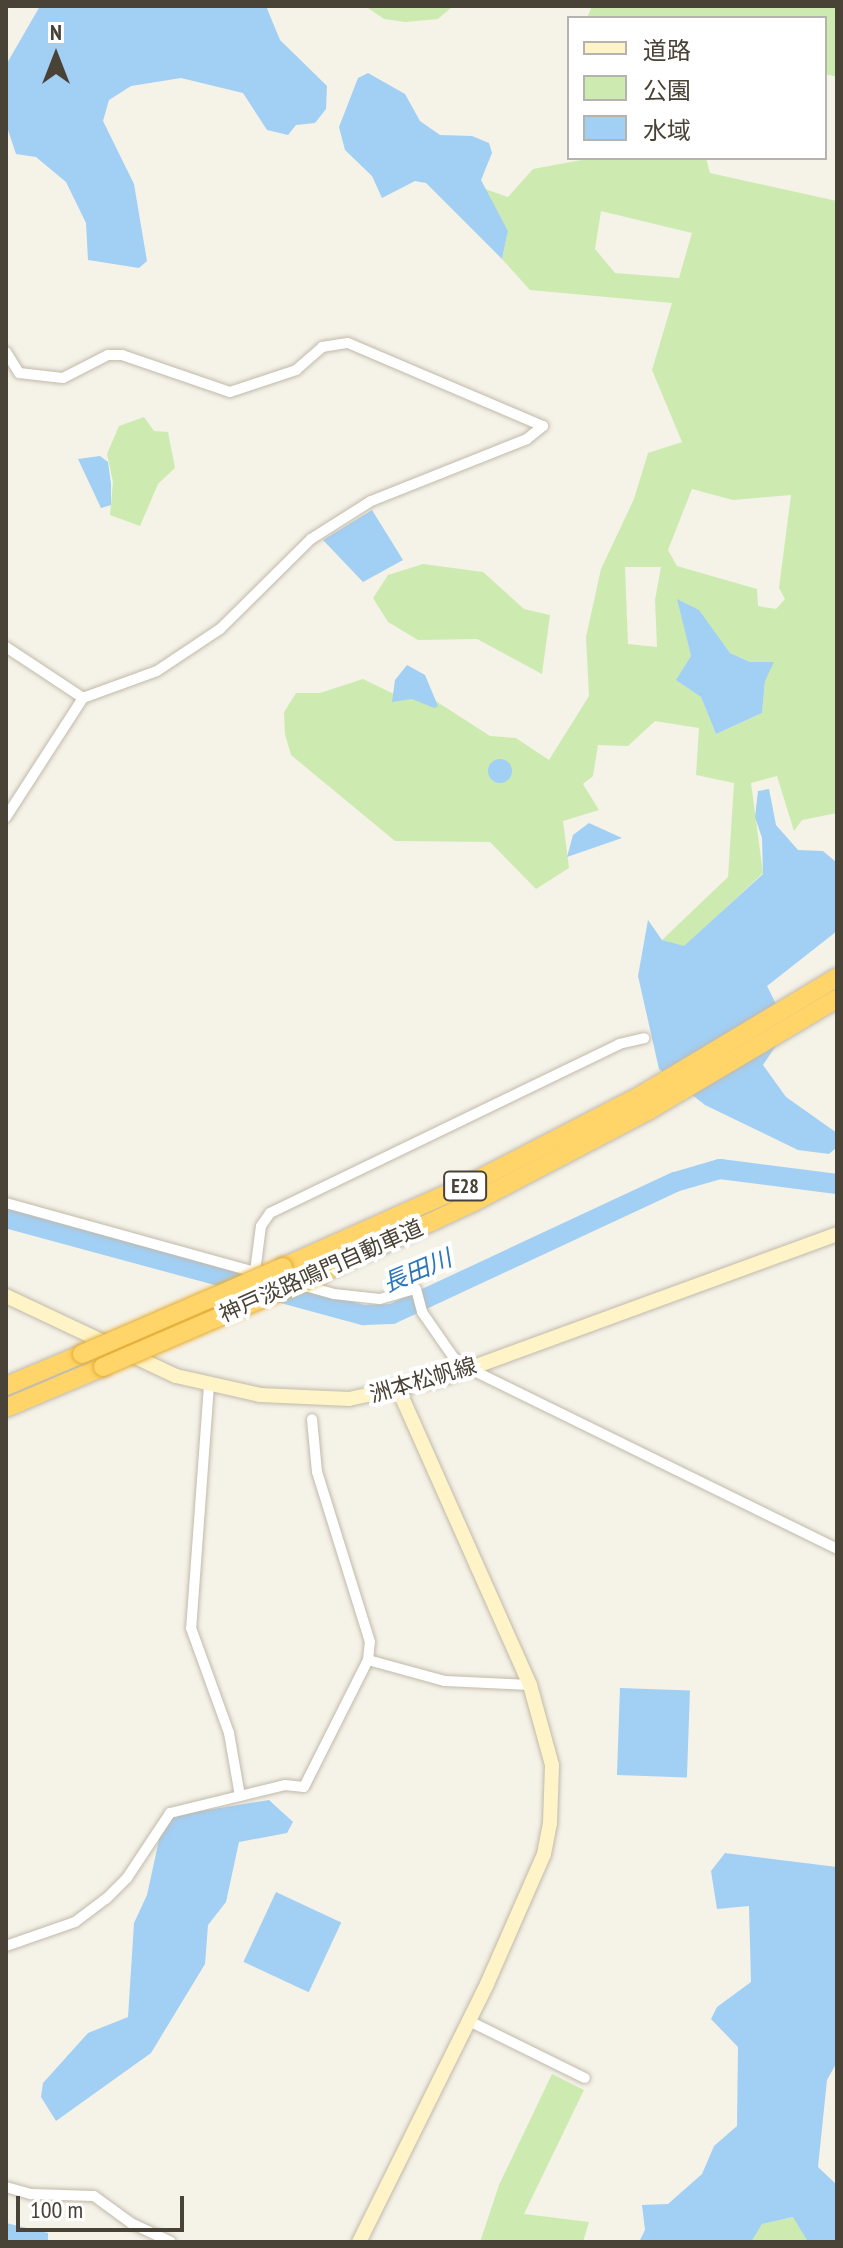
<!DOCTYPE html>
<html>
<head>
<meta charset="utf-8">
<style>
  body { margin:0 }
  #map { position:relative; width:843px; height:2248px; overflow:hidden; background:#f5f2e8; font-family:"PT Sans Narrow","Noto Sans JP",sans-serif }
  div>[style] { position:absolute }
  .green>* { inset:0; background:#cdebb0 }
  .water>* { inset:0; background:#a2cff4; transform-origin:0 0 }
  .round { border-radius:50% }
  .river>* { height:20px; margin:-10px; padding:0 10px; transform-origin:10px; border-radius:10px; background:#a2cff4 }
  .roads { filter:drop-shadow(0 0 2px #c1baaa) drop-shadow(0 0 2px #c1baaa) }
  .street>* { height:10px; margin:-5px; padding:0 5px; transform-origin:5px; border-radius:5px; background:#fff }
  .secondary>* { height:14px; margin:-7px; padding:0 7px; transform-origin:7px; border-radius:7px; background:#fff4c8 }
  .highway>* { height:18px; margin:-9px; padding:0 9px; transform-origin:9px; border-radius:9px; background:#ffd469 }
  .bridges { filter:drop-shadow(0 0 2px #e4ac33) drop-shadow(0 0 2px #e4ac33) }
  .highway-bridge>* { height:18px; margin:-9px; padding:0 9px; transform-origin:9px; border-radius:9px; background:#ffd469 }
  span { translate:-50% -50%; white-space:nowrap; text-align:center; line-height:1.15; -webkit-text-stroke:8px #fff; paint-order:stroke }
  .shield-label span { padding:2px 6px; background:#fff; border:2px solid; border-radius:6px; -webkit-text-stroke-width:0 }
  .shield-label { font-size:20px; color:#494236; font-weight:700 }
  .street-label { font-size:22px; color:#494236 }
  .water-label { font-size:24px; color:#2a76ba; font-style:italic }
  .frame { position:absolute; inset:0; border:8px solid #494236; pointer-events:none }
  .legend { position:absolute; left:567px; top:16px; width:260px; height:144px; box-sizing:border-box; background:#fff; border:2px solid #b6b3af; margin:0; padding:10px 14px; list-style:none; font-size:24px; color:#494236 }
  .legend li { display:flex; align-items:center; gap:16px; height:40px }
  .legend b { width:40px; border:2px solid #b6b3af }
  .north { position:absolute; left:16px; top:16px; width:80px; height:80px; -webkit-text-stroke:6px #fff; paint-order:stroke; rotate:0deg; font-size:22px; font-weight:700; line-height:32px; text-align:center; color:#494236 }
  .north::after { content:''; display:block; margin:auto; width:28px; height:36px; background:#494236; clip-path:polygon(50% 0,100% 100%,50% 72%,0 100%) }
  .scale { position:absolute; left:16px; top:2196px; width:168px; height:36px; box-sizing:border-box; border:4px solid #494236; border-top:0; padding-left:10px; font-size:24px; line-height:28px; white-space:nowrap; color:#494236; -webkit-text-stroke:6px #fff; paint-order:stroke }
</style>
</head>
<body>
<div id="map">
  <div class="green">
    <i style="clip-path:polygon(365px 6px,453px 6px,438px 19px,405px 22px,384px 19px)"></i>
    <i style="clip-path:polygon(592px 6px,837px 6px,837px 77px,825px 74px,825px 18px,587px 18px)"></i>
    <i style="clip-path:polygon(evenodd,592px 158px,706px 158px,710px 173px,837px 201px,837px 813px,802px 820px,794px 831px,777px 776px,751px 783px,763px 873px,684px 947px,662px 940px,728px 877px,734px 783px,696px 775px,699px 728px,655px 721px,628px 746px,598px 745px,593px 776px,583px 784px,599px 810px,563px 821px,569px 868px,536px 889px,490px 842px,395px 841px,291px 755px,285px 734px,284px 712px,296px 693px,320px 693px,363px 679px,400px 697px,428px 696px,490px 736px,516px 738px,549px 760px,589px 696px,586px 637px,601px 569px,634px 499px,648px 453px,682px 442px,652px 370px,672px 303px,530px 290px,502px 259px,508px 231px,485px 189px,508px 197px,533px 169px,592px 158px,601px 211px,692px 233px,679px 278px,615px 273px,595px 249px,601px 211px,592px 158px,692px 489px,733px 500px,791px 495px,779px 588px,785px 599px,776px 609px,758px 606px,757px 589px,677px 566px,668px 550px,692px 489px,592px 158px,625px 567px,661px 567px,655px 600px,657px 647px,628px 644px,625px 567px,592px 158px,678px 600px,699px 611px,730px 653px,750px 662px,765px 681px,762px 713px,716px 734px,701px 697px,677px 680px,691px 656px,678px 600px)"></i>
    <i style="clip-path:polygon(144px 417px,154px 431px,168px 432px,175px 468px,158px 484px,140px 526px,110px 515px,113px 482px,107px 454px,119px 426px)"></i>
    <i style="clip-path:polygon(423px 564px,483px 572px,524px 609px,550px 615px,542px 674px,477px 639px,418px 640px,388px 622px,373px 598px,388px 575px)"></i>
    <i style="clip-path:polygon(552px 2074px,584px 2090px,524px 2214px,589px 2222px,583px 2242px,480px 2242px,499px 2185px)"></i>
    <i style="clip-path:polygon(794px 2217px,808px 2242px,751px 2242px,761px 2224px)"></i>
  </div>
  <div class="water">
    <i style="clip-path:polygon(40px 6px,266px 6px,280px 40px,327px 86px,326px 109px,315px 123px,296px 125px,288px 135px,267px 130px,243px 93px,181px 78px,131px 86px,109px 100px,103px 121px,134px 184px,147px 261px,139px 268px,88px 260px,86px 223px,66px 182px,36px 157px,16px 154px,6px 124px,6px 65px)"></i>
    <i style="clip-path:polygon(368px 73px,405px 94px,420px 121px,440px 135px,472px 136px,489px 143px,492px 153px,481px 180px,508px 231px,502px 259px,426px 183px,415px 181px,382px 198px,372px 176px,345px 150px,339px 127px,358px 78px)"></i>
    <i style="clip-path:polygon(100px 456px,108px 462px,111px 484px,111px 505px,101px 508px,78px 459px)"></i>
    <i style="clip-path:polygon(372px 510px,403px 560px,363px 582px,323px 540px)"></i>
    <i style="clip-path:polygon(677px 599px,699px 610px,730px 653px,750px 662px,774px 662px,765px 681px,762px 713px,716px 734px,701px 697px,676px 680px,691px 656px)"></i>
    <i style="clip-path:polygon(407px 665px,425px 675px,438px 706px,434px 708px,412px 699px,392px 702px,395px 680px)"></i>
    <i class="round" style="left:488px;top:759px;width:24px;height:24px"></i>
    <i style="clip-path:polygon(769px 789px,776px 825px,798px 850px,823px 851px,836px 862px,837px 931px,767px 986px,783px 1018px,777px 1044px,763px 1065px,786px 1097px,837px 1133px,837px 1147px,829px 1154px,798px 1150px,705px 1105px,659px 1069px,638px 976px,648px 920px,662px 940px,684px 946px,763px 874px,762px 838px,755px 817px,758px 791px)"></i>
    <i style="clip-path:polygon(589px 823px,622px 838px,567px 857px,573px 835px)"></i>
    <i style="left:620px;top:1688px;width:70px;height:87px;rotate:2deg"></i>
    <i style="clip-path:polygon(269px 1800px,293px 1822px,287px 1833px,239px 1842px,226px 1902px,208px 1925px,205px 1964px,151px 2053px,56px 2121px,41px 2097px,43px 2083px,88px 2033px,128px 2017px,134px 1923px,147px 1895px,164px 1817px)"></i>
    <i style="clip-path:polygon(725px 1853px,837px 1867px,837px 2062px,827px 2080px,818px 2167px,837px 2185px,837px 2242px,808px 2242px,793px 2217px,762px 2224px,751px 2242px,639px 2242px,645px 2230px,642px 2205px,668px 2204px,702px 2174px,714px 2146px,737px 2126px,738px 2047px,711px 2019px,717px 2007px,751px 1982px,749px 1906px,717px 1909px,711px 1871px)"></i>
    <i style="left:276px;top:1892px;width:72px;height:77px;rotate:25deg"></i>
    <i style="clip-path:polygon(6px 2223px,48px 2233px,48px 2242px,6px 2242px)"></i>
  </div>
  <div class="river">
    <i style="left:6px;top:1218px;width:371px;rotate:15.2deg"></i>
    <i style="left:364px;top:1315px;width:28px;rotate:-2deg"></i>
    <i style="left:392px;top:1314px;width:312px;rotate:-25deg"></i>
    <i style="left:675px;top:1182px;width:47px;rotate:-16.1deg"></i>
    <i style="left:720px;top:1169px;width:118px;rotate:7.3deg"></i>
  </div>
  <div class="roads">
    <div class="street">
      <i style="left:6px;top:352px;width:25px;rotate:58deg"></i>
      <i style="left:19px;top:373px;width:44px;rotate:6.5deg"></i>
      <i style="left:63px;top:378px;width:51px;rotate:-27.1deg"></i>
      <i style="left:108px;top:355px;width:14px"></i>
      <i style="left:122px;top:355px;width:114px;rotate:18.9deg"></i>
      <i style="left:230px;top:392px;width:70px;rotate:-18.4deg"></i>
      <i style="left:296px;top:370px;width:35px;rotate:-41deg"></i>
      <i style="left:322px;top:347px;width:26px;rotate:-9deg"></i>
      <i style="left:348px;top:343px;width:212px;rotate:23.1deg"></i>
      <i style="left:543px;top:426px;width:21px;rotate:141deg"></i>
      <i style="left:527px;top:439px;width:168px;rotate:158.3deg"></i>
      <i style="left:371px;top:501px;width:71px;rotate:147.7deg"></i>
      <i style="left:311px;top:539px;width:128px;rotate:135.3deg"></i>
      <i style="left:220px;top:629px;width:76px;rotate:146.3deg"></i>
      <i style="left:157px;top:671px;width:79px;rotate:160deg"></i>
      <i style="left:83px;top:698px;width:142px;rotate:122.9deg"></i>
      <i style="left:6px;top:647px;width:92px;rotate:33.5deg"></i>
      <i style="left:6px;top:1203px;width:340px;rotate:15.5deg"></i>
      <i style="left:334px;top:1294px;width:46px;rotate:6.2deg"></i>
      <i style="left:380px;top:1299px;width:37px;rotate:-16deg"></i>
      <i style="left:416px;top:1289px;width:24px;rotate:75deg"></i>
      <i style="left:422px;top:1312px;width:56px;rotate:55.2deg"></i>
      <i style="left:454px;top:1358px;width:17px;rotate:36deg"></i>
      <i style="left:468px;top:1368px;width:411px;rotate:26.1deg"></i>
      <i style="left:255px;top:1272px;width:46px;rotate:-82.6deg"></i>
      <i style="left:261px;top:1226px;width:16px;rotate:-55deg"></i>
      <i style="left:270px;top:1213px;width:388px;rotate:-25.8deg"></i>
      <i style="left:619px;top:1044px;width:26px;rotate:-13deg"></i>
      <i style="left:209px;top:1385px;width:244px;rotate:94.2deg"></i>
      <i style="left:191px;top:1628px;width:112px;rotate:70.1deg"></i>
      <i style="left:229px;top:1733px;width:64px;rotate:80.1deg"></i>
      <i style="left:368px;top:1660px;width:80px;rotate:15.3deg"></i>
      <i style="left:445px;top:1681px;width:85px;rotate:2.7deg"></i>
      <i style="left:6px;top:1946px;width:73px;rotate:-19.2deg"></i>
      <i style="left:75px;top:1922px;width:39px;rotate:-37deg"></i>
      <i style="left:106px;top:1899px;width:30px;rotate:-45deg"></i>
      <i style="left:127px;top:1878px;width:78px;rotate:-56.5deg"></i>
      <i style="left:170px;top:1813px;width:118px;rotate:-13.7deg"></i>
      <i style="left:285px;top:1785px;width:19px;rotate:6deg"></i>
      <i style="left:304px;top:1787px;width:142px;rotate:-63.3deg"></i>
      <i style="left:368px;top:1660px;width:18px;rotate:-84deg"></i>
      <i style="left:370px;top:1642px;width:178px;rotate:-107.3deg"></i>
      <i style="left:317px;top:1472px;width:53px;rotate:-95.4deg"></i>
      <i style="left:469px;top:2021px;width:129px;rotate:26.2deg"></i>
      <i style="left:6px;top:2187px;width:26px;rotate:16deg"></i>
      <i style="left:31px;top:2194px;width:63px;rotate:1.8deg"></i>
      <i style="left:94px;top:2196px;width:46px;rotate:36.1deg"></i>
      <i style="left:131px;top:2223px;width:44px;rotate:25.4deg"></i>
    </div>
    <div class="secondary">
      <i style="left:6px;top:1296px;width:188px;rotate:25.2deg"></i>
      <i style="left:176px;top:1376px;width:86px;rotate:12.7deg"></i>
      <i style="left:260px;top:1395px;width:89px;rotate:2.6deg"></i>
      <i style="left:349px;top:1399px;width:94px;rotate:-12.3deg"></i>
      <i style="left:441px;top:1379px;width:422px;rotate:-20.1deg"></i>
      <i style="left:359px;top:2242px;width:288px;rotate:-63.6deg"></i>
      <i style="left:487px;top:1984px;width:142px;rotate:-66.3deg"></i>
      <i style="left:544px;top:1854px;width:32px;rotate:-79deg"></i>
      <i style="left:550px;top:1823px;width:58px;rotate:-88deg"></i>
      <i style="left:552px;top:1765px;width:83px;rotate:-105.4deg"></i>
      <i style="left:530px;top:1685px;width:322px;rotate:-114deg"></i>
    </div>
    <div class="highway">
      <i style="left:283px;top:1267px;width:201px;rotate:-24deg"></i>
      <i style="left:467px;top:1185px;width:196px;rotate:-27.3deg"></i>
      <i style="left:641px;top:1095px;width:229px;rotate:-31deg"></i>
      <i style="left:321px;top:1273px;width:166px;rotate:-24.9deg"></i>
      <i style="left:472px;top:1203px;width:199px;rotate:-27.6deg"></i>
      <i style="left:648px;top:1111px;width:220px;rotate:-30.7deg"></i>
      <i style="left:6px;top:1386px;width:82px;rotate:-22.8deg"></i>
      <i style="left:6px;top:1408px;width:105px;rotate:-22.9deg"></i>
    </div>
  </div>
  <div class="bridges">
    <div class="highway-bridge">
      <i style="left:82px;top:1354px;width:219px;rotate:-23.4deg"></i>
      <i style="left:103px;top:1367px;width:237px;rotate:-23.3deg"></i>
    </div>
  </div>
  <div class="shield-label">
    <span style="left:465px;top:1186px">E28</span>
  </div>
  <div class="street-label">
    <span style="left:321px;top:1271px;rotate:-24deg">神戸淡路鳴門自動車道</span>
    <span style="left:423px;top:1380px;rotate:-16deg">洲本松帆線</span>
  </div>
  <div class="water-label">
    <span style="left:417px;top:1271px;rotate:-23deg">長田川</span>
  </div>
  <div class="frame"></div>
  <ul class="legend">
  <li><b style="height:10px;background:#fff4c8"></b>道路</li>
  <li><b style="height:22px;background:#cdebb0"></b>公園</li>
  <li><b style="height:22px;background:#a2cff4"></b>水域</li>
  </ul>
  <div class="north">N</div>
  <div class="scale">100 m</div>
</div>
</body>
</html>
